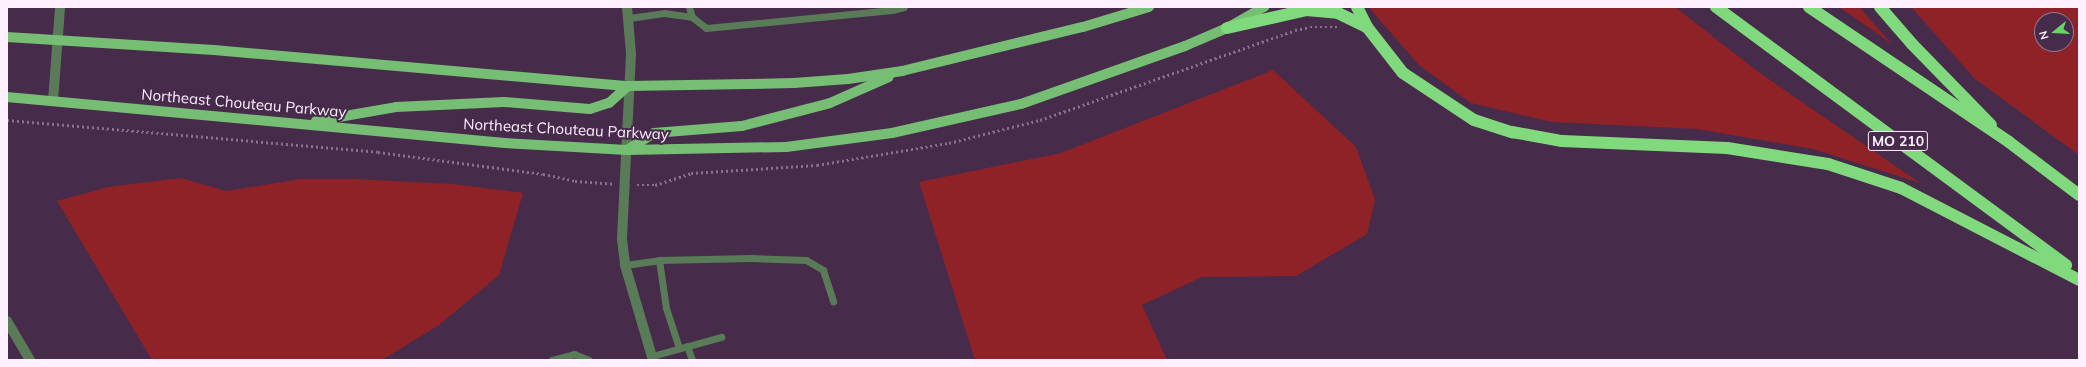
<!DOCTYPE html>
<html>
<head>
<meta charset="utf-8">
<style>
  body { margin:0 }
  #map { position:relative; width:2086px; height:367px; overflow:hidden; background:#472b4a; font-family:Mulish,sans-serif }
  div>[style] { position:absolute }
  .green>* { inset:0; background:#8f2227 }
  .path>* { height:2.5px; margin-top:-1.25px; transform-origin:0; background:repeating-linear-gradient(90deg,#88718b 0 2px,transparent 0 5px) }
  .service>* { height:7px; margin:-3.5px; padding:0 3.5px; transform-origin:3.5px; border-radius:3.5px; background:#597b57 }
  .minor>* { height:10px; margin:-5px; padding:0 5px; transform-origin:5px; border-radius:5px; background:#597b57 }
  .primary>* { height:10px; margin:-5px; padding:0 5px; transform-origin:5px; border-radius:5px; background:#76be73 }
  .motorway>* { height:12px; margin:-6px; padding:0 6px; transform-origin:6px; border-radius:6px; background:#81d97d }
  span { translate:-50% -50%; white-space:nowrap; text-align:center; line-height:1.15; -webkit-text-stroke:4px #472b4a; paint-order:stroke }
  .shield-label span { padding:1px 3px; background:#472b4a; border:1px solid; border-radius:3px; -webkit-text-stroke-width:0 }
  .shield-label { font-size:14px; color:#feefff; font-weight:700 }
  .street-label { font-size:15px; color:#feefff }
  .frame { position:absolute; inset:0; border:8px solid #feefff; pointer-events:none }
  .north { position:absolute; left:2034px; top:12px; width:40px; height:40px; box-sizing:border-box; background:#472b4a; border:1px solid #907992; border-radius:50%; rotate:252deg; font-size:11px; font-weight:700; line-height:16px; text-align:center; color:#feefff }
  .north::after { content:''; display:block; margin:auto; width:14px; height:18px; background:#67d465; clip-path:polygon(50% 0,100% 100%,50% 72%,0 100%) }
</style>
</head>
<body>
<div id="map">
  <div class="green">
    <i style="clip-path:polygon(1373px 7px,1675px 7px,1757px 71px,1920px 183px,1813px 149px,1697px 129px,1552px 122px,1471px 103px,1419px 65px,1370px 9px)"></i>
    <i style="clip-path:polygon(1839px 7px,1859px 7px,1892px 44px)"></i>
    <i style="clip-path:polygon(evenodd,1911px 7px,2079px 7px,2079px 155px,1975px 79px,1911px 7px,2042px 20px,2066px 20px,2066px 44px,2042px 44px,2042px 20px)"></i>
    <i style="clip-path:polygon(1273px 70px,1356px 147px,1375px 200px,1367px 234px,1296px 276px,1202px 277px,1142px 305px,1167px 360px,975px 360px,919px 182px,1061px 153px)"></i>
    <i style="clip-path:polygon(181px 178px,226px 191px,300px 179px,354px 179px,452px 184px,523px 193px,499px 275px,439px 325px,382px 360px,152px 360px,57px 201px,108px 187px)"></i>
  </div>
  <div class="path">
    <i style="left:7px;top:120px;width:372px;rotate:4.9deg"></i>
    <i style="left:378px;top:152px;width:166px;rotate:7.6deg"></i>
    <i style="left:543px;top:174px;width:33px;rotate:12deg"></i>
    <i style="left:575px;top:181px;width:39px;rotate:4deg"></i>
    <i style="left:637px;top:185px;width:18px"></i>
    <i style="left:655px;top:185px;width:38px;rotate:-18deg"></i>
    <i style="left:691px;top:173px;width:126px;rotate:-3.6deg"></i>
    <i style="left:817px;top:165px;width:134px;rotate:-9.5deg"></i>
    <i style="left:949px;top:143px;width:94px;rotate:-14.2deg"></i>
    <i style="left:1040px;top:120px;width:270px;rotate:-19.4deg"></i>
    <i style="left:1295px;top:30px;width:15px;rotate:-11deg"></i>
    <i style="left:1310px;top:27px;width:28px"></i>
  </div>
  <div class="service">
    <i style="left:692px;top:17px;width:18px;rotate:38deg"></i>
    <i style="left:706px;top:28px;width:187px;rotate:-5.5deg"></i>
    <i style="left:892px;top:10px;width:12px;rotate:-14deg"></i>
    <i style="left:629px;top:18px;width:35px;rotate:-8deg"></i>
    <i style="left:664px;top:13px;width:28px;rotate:8deg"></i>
    <i style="left:692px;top:17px;width:10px;rotate:-107deg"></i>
    <i style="left:659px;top:260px;width:49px;rotate:81.7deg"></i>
    <i style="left:666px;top:308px;width:42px;rotate:72deg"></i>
    <i style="left:625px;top:265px;width:34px;rotate:-8deg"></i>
    <i style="left:659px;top:260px;width:92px;rotate:-1.2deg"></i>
    <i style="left:751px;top:258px;width:55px;rotate:2.1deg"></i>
    <i style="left:806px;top:260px;width:20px;rotate:30deg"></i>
    <i style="left:823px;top:270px;width:33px;rotate:72deg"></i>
    <i style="left:687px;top:346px;width:15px;rotate:70deg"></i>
    <i style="left:652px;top:356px;width:72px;rotate:-15.4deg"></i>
    <i style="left:552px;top:360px;width:23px;rotate:-15deg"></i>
    <i style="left:574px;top:354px;width:16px;rotate:22deg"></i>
  </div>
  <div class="minor">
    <i style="left:627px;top:7px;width:47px;rotate:85.1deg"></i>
    <i style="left:631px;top:54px;width:185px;rotate:92.8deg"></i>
    <i style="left:622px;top:239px;width:26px;rotate:83deg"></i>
    <i style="left:625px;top:265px;width:99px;rotate:73.6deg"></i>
    <i style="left:53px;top:101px;width:94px;rotate:-85.7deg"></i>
    <i style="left:7px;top:321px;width:45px;rotate:59.5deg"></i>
  </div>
  <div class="primary">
    <i style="left:7px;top:37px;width:207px;rotate:3.6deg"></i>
    <i style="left:214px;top:50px;width:416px;rotate:5deg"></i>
    <i style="left:628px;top:86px;width:166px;rotate:-1deg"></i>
    <i style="left:794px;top:83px;width:54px;rotate:-4.2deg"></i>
    <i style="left:848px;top:79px;width:55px;rotate:-8.4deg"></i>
    <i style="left:902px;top:71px;width:186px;rotate:-13.7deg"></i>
    <i style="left:1083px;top:27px;width:69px;rotate:-16.9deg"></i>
    <i style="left:7px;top:97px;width:500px;rotate:5.28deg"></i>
    <i style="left:505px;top:143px;width:122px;rotate:3.3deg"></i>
    <i style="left:627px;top:150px;width:159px;rotate:-1.1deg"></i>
    <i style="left:786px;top:147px;width:107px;rotate:-7.5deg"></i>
    <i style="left:892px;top:133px;width:132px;rotate:-12.7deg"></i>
    <i style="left:1021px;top:104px;width:174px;rotate:-19.5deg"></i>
    <i style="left:1185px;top:46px;width:46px;rotate:-23.2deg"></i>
    <i style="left:1227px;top:28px;width:43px;rotate:-29.6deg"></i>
    <i style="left:316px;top:121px;width:81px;rotate:-9.9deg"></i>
    <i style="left:396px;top:107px;width:108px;rotate:-2.7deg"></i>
    <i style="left:504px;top:102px;width:86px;rotate:4.7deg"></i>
    <i style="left:590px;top:109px;width:20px;rotate:-18deg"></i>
    <i style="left:609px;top:103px;width:25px;rotate:-42deg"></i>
    <i style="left:627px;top:150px;width:32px;rotate:-32deg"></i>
    <i style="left:654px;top:133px;width:88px;rotate:-4.5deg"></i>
    <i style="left:742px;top:126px;width:91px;rotate:-14.6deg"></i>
    <i style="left:830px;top:103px;width:64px;rotate:-23.8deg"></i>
  </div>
  <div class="motorway">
    <i style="left:1357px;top:7px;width:22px;rotate:63deg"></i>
    <i style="left:1367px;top:27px;width:58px;rotate:52deg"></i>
    <i style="left:1403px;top:73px;width:85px;rotate:33.5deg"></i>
    <i style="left:1474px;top:120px;width:40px;rotate:18deg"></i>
    <i style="left:1512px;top:132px;width:51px;rotate:10.2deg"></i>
    <i style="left:1562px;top:141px;width:165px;rotate:2.4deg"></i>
    <i style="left:1727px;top:148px;width:102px;rotate:9deg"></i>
    <i style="left:1828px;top:164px;width:77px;rotate:18.2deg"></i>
    <i style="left:1901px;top:188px;width:200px;rotate:27.3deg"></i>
    <i style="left:1716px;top:7px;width:435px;rotate:36.4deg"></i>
    <i style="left:1809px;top:7px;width:241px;rotate:34deg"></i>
    <i style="left:2009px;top:142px;width:88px;rotate:37.1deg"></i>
    <i style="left:1880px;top:7px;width:49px;rotate:49.1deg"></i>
    <i style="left:1912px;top:44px;width:113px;rotate:45.7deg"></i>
    <i style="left:1227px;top:28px;width:81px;rotate:-12.8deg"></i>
    <i style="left:1306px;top:10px;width:32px;rotate:5deg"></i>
    <i style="left:1338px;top:13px;width:32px;rotate:26deg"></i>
  </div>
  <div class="shield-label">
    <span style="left:1898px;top:141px">MO 210</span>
  </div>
  <div class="street-label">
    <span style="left:244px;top:103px;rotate:5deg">Northeast Chouteau Parkway</span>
    <span style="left:566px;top:129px;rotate:3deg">Northeast Chouteau Parkway</span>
  </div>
  <div class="frame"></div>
  <div class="north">N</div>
</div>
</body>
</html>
